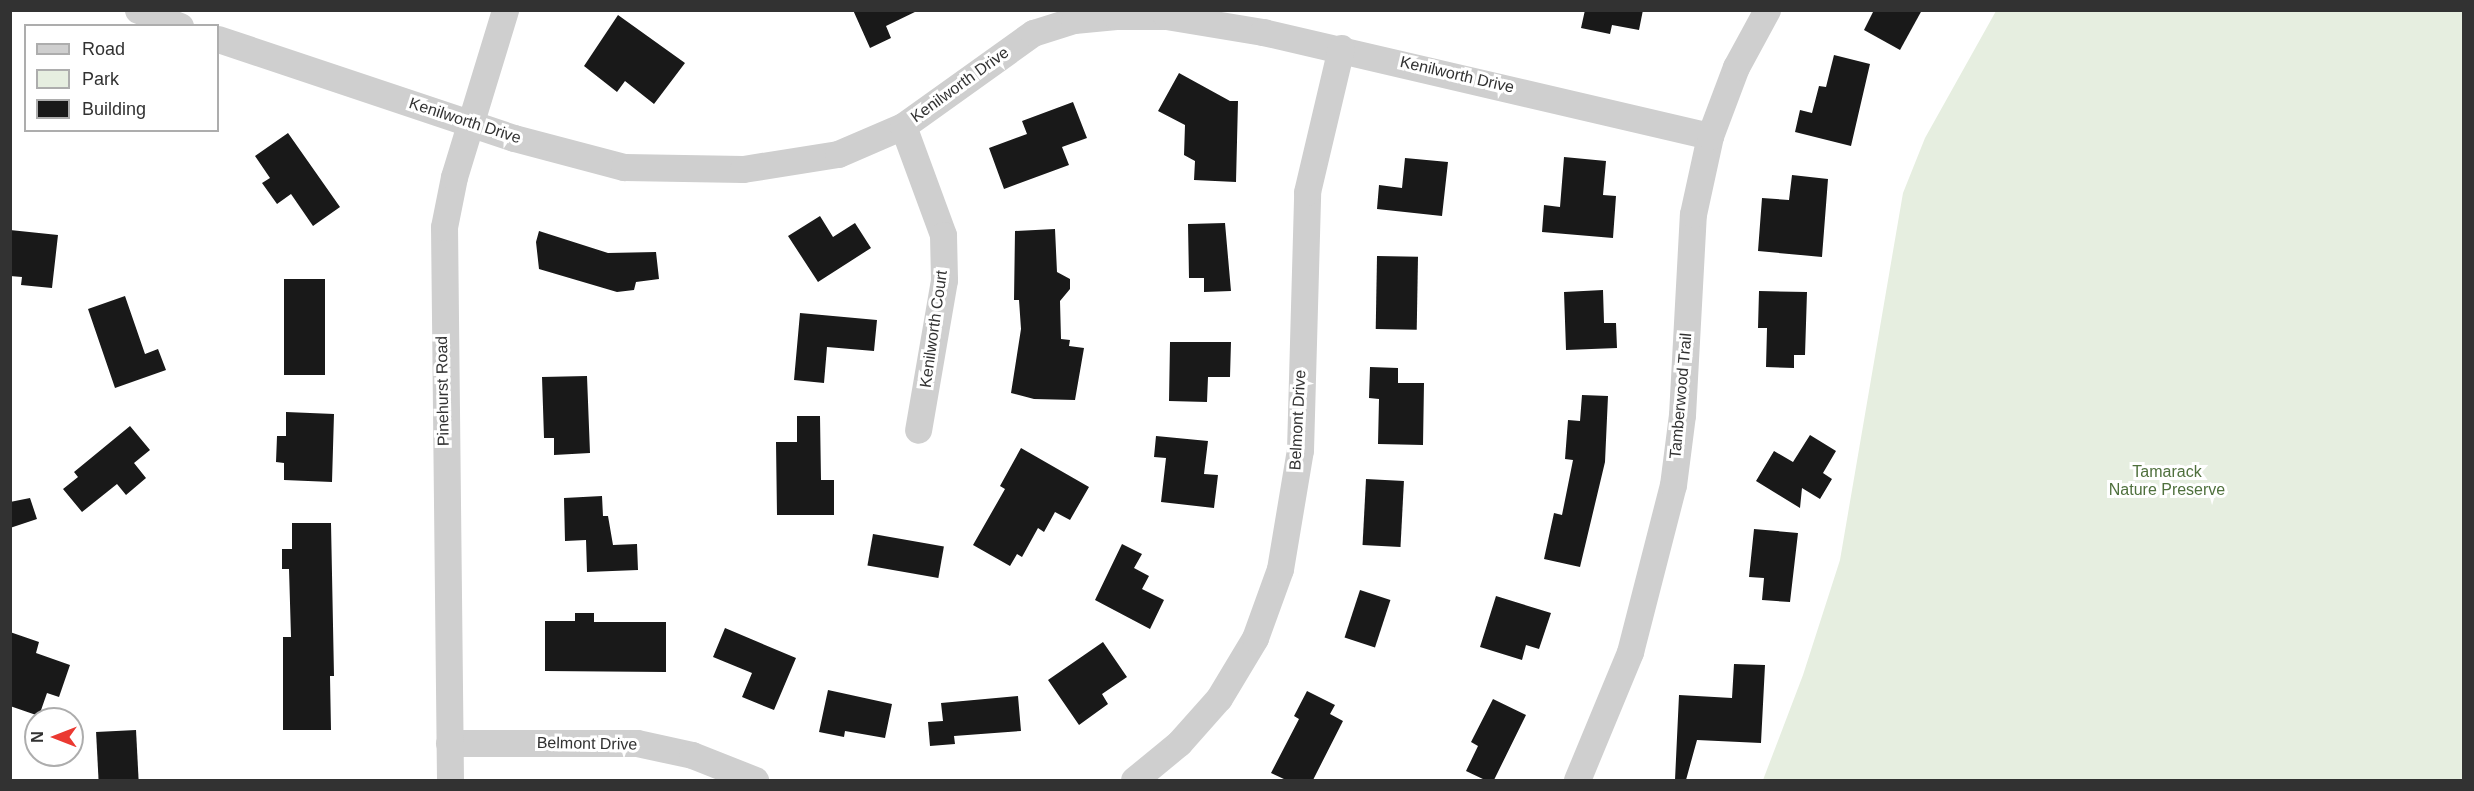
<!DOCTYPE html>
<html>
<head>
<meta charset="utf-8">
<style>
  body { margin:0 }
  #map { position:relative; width:2474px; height:791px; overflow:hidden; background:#fff; font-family:Arial,sans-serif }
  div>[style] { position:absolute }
  .green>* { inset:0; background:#e6eee0 }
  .building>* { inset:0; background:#191919; transform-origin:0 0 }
  .street>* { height:27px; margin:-13.5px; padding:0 13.5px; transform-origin:13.5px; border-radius:13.5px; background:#cfcfcf }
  span { translate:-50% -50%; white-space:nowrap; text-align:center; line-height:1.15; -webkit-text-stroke:6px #fff; paint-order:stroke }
  .street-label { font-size:16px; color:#323232 }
  .park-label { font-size:16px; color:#4f703d }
  .frame { position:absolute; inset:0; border:12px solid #323232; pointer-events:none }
  .legend { position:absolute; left:24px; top:24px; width:195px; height:108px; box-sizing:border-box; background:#fff; border:2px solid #adadad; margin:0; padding:8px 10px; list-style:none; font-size:18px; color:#323232 }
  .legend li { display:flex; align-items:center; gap:12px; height:30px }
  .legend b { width:30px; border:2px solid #adadad }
  .north { position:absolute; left:24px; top:707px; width:60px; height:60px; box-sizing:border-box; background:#fff; border:2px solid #adadad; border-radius:50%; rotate:270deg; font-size:16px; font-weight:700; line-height:24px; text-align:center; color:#323232 }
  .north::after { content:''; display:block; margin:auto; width:21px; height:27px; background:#eb3931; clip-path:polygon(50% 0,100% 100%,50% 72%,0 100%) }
</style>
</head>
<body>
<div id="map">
  <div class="green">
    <i style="clip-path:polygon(1996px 11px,2463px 11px,2463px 780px,1763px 780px,1803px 675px,1840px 560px,1903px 193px,1925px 138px)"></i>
  </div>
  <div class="building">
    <i style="clip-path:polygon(853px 10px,919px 10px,886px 26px,891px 38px,870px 48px)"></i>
    <i style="clip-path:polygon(1585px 10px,1643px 10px,1639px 30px,1612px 25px,1610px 34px,1581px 28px)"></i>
    <i style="clip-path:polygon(1874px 10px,1922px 10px,1900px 50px,1864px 30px)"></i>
    <i style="clip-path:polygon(618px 15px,685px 63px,654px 104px,625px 81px,617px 92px,584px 66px)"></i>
    <i style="clip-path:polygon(1834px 55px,1870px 64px,1851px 146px,1795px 132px,1800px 110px,1812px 113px,1819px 86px,1826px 87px)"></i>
    <i style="clip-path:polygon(1179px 73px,1230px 101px,1238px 101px,1236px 182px,1194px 180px,1195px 161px,1184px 155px,1185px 125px,1158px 111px)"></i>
    <i style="clip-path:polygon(1073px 102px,1087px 138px,1062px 147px,1069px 165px,1004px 189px,989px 148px,1027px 134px,1022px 121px)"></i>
    <i style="clip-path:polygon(288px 133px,340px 207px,313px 226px,291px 194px,277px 204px,262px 183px,270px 178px,255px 156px)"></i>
    <i style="clip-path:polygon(1564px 157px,1606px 161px,1603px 195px,1616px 196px,1613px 238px,1542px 232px,1544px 205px,1560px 207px)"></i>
    <i style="clip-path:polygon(1405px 158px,1448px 162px,1442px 216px,1377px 209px,1379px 185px,1402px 188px)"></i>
    <i style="clip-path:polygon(1792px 175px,1828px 179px,1822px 257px,1758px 251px,1762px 198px,1789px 200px)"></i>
    <i style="clip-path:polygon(820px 216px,833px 237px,855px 223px,871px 248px,818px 282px,788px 236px)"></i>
    <i style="clip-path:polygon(1225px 223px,1231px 291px,1204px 292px,1204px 278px,1189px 278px,1188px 224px)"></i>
    <i style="clip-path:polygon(1055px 229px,1057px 272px,1070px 279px,1070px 289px,1060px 301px,1061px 339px,1070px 340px,1069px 346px,1084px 348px,1075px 400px,1034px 399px,1011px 393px,1021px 329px,1019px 300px,1014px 300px,1015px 231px)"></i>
    <i style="clip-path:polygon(10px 230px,58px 235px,52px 288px,21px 285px,22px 277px,10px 276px)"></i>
    <i style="clip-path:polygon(539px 231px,608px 253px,656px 252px,659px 279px,636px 282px,634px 290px,617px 292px,539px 269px,536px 242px)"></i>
    <i style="left:1377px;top:256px;width:41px;height:73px;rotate:1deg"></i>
    <i style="left:284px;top:279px;width:41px;height:96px"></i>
    <i style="clip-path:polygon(1603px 290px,1604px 323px,1616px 323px,1617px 348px,1566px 350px,1564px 292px)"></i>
    <i style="clip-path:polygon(1759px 291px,1807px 292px,1805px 355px,1794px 355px,1794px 368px,1766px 367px,1767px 328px,1758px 328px)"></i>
    <i style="clip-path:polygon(125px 296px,145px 354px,158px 349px,166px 370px,115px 388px,88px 309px)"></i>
    <i style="clip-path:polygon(800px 313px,877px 320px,874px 351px,827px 347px,824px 383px,794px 380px)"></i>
    <i style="clip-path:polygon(1170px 342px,1231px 342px,1230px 377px,1208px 377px,1207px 402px,1169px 401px)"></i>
    <i style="clip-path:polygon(1370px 367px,1398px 368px,1398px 383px,1424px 383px,1423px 445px,1378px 444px,1379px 399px,1369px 398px)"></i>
    <i style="clip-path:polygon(587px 376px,590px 453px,554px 455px,554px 438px,544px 438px,542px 377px)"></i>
    <i style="clip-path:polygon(1582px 395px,1608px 396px,1605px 462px,1580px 567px,1544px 559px,1554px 513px,1562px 515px,1573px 460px,1565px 459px,1568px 420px,1580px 421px)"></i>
    <i style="clip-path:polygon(286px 412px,334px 414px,332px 482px,284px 480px,284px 463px,276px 462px,277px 436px,286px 436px)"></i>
    <i style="clip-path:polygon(797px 416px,820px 416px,821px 480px,834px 480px,834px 515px,777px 515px,776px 442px,797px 442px)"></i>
    <i style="clip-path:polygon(130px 426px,150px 450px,134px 463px,146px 478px,126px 495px,117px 484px,82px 512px,63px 489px,78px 477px,74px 472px)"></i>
    <i style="clip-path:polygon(1810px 435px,1836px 451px,1823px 473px,1832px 479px,1820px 499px,1802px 488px,1800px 508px,1756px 481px,1774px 451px,1793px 462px)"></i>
    <i style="clip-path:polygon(1156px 436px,1208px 441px,1204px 474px,1218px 475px,1214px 508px,1161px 502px,1166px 458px,1154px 457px)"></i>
    <i style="clip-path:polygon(1021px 448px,1089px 487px,1070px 520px,1055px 512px,1044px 532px,1038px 528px,1022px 557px,1017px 554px,1010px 566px,973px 545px,1005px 489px,1000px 486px)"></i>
    <i style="left:1366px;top:479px;width:38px;height:66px;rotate:3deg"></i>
    <i style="clip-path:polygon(602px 496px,603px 516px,608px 516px,613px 545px,637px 544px,638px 570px,587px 572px,586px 540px,565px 541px,564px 498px)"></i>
    <i style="clip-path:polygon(30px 498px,37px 519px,10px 528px,10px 502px)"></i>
    <i style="clip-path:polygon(292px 523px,331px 523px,334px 676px,330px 676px,331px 730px,283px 730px,283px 637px,291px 637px,289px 569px,282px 569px,282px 549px,292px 549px)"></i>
    <i style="clip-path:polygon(1754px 529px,1798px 533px,1790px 602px,1762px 600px,1764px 578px,1749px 577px)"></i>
    <i style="left:873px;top:534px;width:72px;height:32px;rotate:10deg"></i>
    <i style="clip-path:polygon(1122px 544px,1142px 554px,1134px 568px,1149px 576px,1142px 589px,1164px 600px,1150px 629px,1095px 600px)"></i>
    <i style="left:1360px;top:590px;width:32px;height:50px;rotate:18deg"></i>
    <i style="clip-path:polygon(1496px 596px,1551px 613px,1539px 649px,1526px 645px,1522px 660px,1480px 647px)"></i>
    <i style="clip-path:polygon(575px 613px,594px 613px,594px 622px,666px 622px,666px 672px,545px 671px,545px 621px,575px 621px)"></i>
    <i style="clip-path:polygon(725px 628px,796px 658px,774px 710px,742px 697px,752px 673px,713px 657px)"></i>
    <i style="clip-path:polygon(10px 632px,39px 642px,36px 653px,70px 665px,59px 697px,47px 693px,39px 716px,10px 706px)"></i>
    <i style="clip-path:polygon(1103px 642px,1127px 677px,1102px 694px,1108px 704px,1079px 725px,1048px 680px)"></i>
    <i style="clip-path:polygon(1734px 664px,1765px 665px,1761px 743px,1697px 740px,1686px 780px,1675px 780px,1679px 695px,1732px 698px)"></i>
    <i style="clip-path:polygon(828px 690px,892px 704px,885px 738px,845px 731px,844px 737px,819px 732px)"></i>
    <i style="clip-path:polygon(1307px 691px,1335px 705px,1330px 714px,1343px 721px,1313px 780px,1286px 780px,1271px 773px,1299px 719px,1294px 716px)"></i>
    <i style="clip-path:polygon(1018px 696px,1021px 731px,954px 736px,955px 744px,930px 746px,928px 722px,943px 721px,941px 703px)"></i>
    <i style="clip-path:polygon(1493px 699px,1526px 715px,1494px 780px,1485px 780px,1466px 771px,1478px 746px,1471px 742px)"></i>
    <i style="left:136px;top:730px;width:50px;height:40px;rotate:87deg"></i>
  </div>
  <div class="street">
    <i style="left:138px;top:10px;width:45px;rotate:20.9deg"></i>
    <i style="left:218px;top:39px;width:312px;rotate:18.5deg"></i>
    <i style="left:514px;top:138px;width:114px;rotate:14.8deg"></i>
    <i style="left:624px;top:167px;width:119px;rotate:1deg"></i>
    <i style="left:743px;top:169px;width:96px;rotate:-9deg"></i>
    <i style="left:838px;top:154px;width:71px;rotate:-23.3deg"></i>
    <i style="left:903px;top:126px;width:160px;rotate:-35.6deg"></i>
    <i style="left:1033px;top:33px;width:43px;rotate:-17.6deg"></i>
    <i style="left:1074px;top:20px;width:42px;rotate:-5.4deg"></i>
    <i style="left:1116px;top:16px;width:50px"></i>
    <i style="left:1166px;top:16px;width:98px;rotate:9.4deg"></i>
    <i style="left:1263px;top:32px;width:459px;rotate:13.1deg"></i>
    <i style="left:903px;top:126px;width:116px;rotate:69.8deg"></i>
    <i style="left:943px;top:235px;width:45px;rotate:88.7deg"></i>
    <i style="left:944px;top:280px;width:152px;rotate:99.8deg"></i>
    <i style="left:449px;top:743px;width:188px"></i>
    <i style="left:637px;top:743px;width:56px;rotate:12.3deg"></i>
    <i style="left:692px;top:755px;width:68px;rotate:21.6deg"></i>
    <i style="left:450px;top:780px;width:553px;rotate:-90.62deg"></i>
    <i style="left:444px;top:227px;width:51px;rotate:-78.7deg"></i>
    <i style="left:454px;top:177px;width:175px;rotate:-73deg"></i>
    <i style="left:1134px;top:780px;width:58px;rotate:-39.4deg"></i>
    <i style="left:1179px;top:743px;width:60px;rotate:-48.4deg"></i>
    <i style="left:1219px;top:698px;width:70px;rotate:-59deg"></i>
    <i style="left:1255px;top:638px;width:73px;rotate:-70.1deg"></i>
    <i style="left:1280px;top:569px;width:121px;rotate:-80.5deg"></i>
    <i style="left:1300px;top:450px;width:258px;rotate:-88.4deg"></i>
    <i style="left:1307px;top:192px;width:148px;rotate:-76.7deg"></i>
    <i style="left:1577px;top:780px;width:139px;rotate:-67.5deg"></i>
    <i style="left:1630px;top:652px;width:172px;rotate:-75.6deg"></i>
    <i style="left:1673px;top:485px;width:71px;rotate:-82.7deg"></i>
    <i style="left:1682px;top:415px;width:201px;rotate:-86.9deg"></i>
    <i style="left:1693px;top:214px;width:80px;rotate:-77.7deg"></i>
    <i style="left:1710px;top:136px;width:74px;rotate:-69.4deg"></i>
    <i style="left:1736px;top:67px;width:65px;rotate:-61.5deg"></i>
  </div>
  <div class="street-label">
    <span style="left:1457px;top:75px;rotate:13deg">Kenilworth Drive</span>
    <span style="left:960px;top:85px;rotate:-36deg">Kenilworth Drive</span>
    <span style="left:465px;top:121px;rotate:18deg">Kenilworth Drive</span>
    <span style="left:934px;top:329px;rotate:-82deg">Kenilworth Court</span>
    <span style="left:443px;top:391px;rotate:-91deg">Pinehurst Road</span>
    <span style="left:1681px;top:396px;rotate:-85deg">Tamberwood Trail</span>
    <span style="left:1298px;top:420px;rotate:-87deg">Belmont Drive</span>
    <span style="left:587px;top:744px;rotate:1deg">Belmont Drive</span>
  </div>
  <div class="park-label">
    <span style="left:2167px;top:481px">Tamarack<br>Nature Preserve</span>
  </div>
  <div class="frame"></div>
  <ul class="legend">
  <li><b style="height:8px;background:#cfcfcf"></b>Road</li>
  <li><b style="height:16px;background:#e6eee0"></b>Park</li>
  <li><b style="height:16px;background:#191919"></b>Building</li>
  </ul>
  <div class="north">N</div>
</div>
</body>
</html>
